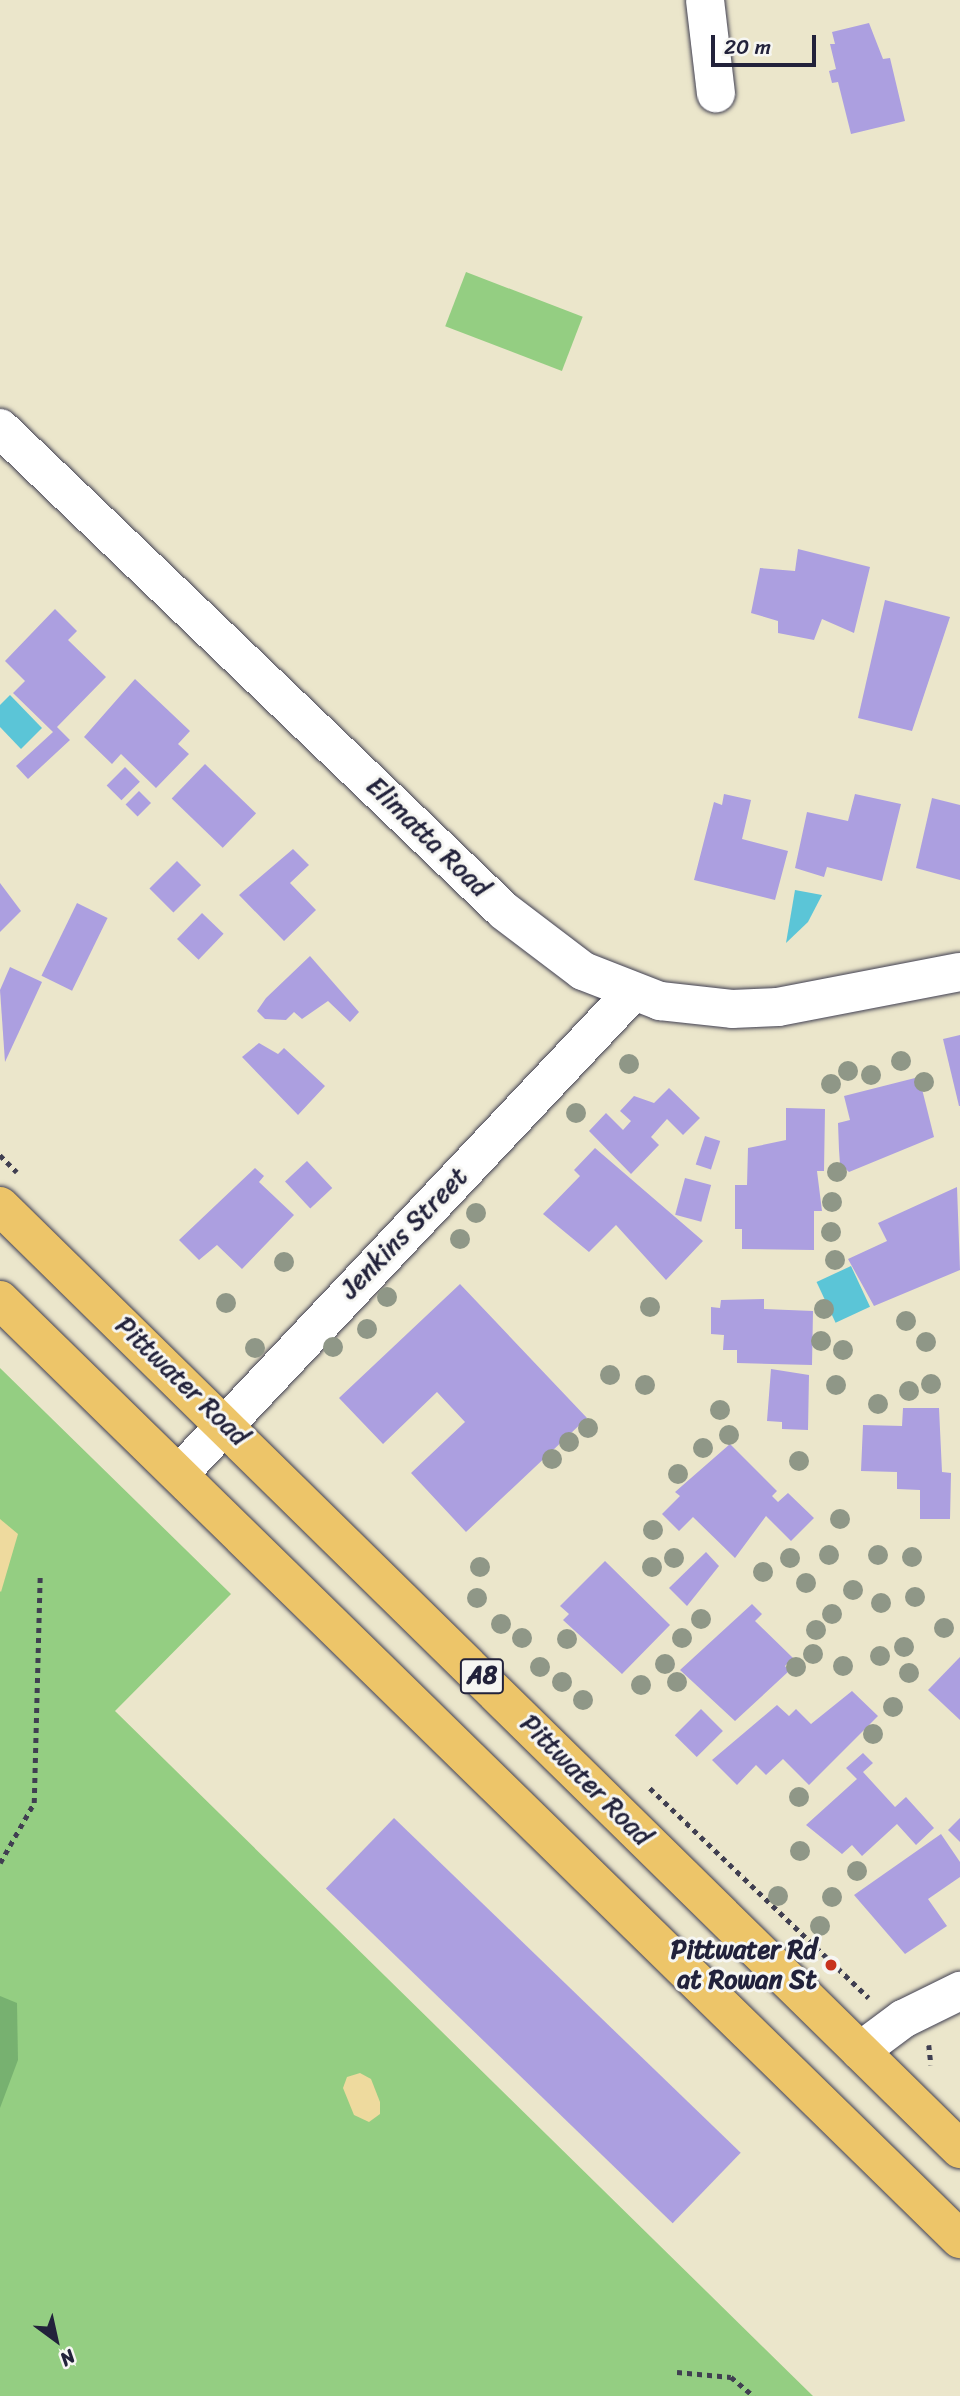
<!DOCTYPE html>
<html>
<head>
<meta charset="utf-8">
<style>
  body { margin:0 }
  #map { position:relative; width:960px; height:2396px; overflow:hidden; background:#ebe6cb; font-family:Sriracha,sans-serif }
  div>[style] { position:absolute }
  .green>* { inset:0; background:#94ce82; transform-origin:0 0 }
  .forest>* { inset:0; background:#77b170 }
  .sand>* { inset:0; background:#eeda9e }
  .water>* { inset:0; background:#5bc5d7; transform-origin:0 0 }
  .building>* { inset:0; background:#ac9fe0; transform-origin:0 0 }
  .path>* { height:4.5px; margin-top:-2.25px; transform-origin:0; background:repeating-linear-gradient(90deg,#403f51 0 5px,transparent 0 10px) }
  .roads { filter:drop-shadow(0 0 2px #403f51) drop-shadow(0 0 2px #403f51) }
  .minor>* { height:38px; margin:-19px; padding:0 19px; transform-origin:19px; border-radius:19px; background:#fff }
  .trunk>* { height:38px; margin:-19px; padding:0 19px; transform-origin:19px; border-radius:19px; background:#edc569 }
  .trees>* { width:20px; height:20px; margin:-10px; border-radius:50%; background:#8f9787 }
  .dots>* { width:19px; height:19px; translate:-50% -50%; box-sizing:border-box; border:4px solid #f6f6f2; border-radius:50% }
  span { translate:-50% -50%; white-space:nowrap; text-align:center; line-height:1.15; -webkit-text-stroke:6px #f6f6f2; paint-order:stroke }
  .shield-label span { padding:2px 5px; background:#f6f6f2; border:2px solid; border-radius:5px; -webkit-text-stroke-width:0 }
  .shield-label { font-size:24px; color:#22223b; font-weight:700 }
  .street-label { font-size:26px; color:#22223b }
  .poi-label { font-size:26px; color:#22223b; font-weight:700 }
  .right { translate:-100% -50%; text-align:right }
  .north { position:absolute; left:21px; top:2305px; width:70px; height:70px; -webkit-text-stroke:5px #f6f6f2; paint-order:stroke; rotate:147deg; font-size:19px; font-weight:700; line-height:28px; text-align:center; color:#22223b }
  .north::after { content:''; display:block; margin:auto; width:24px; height:32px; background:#22223b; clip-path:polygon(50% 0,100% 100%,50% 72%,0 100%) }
  .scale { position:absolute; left:711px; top:35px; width:105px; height:32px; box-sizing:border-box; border:4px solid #22223b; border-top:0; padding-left:9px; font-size:21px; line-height:24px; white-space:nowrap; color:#22223b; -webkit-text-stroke:5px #f6f6f2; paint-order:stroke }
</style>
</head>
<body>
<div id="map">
  <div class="green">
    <i style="left:466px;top:272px;width:125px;height:58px;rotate:21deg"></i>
    <i style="clip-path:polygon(0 1368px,231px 1594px,115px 1711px,813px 2396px,0 2396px)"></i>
  </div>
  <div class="forest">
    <i style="clip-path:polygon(0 1996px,17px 2003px,18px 2060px,0 2108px)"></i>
  </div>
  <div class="sand">
    <i style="clip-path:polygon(0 1519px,18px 1534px,1px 1592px,0 1591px)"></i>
    <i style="clip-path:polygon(360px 2073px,371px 2079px,380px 2102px,380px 2114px,369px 2122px,354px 2115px,343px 2088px,347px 2077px)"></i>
  </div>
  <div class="water">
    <i style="clip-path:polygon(10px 695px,42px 728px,21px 749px,0 727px,0 705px)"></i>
    <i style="clip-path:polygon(795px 890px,822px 895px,808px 922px,786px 943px)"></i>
    <i style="left:851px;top:1266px;width:45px;height:38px;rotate:65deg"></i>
  </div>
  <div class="building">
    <i style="clip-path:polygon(869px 23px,883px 59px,890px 58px,905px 121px,851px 134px,838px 82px,832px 83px,829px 71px,836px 69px,830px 44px,835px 44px,832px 32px)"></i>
    <i style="clip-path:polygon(798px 549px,870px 567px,854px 633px,822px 619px,814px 640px,778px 633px,778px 621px,751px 613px,760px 568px,795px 571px)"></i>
    <i style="clip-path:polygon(885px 600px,950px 617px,912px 731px,858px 718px)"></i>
    <i style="clip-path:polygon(55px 609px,77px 631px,68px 640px,106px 677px,57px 727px,70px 740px,28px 779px,16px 766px,53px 732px,13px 693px,25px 681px,5px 661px)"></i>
    <i style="clip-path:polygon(135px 679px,190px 731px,178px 744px,189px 754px,156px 788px,121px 754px,112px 764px,84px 737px)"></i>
    <i style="left:205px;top:764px;width:71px;height:48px;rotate:44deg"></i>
    <i style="left:125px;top:767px;width:21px;height:26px;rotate:45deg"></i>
    <i style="left:139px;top:791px;width:17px;height:19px;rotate:45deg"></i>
    <i style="clip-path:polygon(724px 794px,751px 800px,742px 839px,788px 851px,775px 900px,694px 880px,714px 802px,722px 805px)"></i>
    <i style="clip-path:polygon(855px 794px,901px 804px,882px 881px,827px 867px,824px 877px,795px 868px,807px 812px,848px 821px)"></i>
    <i style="clip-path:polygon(932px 798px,960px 805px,960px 880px,916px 868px)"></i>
    <i style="clip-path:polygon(293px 849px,309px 865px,290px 883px,316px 910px,284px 941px,239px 895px)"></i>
    <i style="left:177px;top:861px;width:34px;height:39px;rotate:45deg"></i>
    <i style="clip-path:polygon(0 883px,21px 911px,0 932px)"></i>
    <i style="left:77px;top:903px;width:34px;height:81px;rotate:26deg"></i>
    <i style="left:202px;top:913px;width:30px;height:36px;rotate:44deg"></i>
    <i style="clip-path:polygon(310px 956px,359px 1012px,350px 1022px,328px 1001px,302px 1019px,294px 1012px,286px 1020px,265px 1019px,257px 1011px,266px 998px)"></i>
    <i style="clip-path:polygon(10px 967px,42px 982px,5px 1062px,0 990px)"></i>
    <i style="clip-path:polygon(960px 1035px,960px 1106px,959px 1106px,943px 1039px)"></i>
    <i style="clip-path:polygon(259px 1043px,278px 1054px,284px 1048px,325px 1086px,298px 1115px,242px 1057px)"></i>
    <i style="clip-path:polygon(919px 1077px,934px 1137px,849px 1172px,840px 1164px,839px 1150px,838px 1123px,850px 1120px,844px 1096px)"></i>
    <i style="clip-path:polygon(669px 1088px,700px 1118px,683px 1135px,667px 1119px,651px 1137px,659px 1145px,631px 1174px,589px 1131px,606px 1113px,623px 1130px,631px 1121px,620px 1111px,634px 1096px,654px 1103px)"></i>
    <i style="clip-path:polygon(786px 1108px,825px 1109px,824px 1171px,817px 1171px,822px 1211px,814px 1211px,814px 1250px,742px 1249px,742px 1229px,735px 1229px,735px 1185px,747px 1185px,748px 1148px,786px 1140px)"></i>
    <i style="left:705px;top:1136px;width:16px;height:30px;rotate:18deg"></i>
    <i style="clip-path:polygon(595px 1148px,703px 1241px,666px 1280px,616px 1225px,589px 1252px,543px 1214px,580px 1176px,574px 1170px)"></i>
    <i style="left:307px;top:1161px;width:37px;height:30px;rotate:47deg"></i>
    <i style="clip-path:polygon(255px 1168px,264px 1176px,259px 1182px,294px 1215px,242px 1269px,217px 1245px,199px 1260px,179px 1240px)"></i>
    <i style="left:685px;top:1178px;width:27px;height:38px;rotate:15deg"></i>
    <i style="clip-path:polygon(957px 1187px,960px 1270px,874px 1306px,848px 1259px,887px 1241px,878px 1223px)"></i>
    <i style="clip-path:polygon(460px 1284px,587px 1418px,466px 1532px,411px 1473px,465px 1422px,437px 1392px,383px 1444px,339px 1398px)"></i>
    <i style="clip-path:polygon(764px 1299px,764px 1309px,813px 1311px,812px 1365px,737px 1363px,737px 1350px,723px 1350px,724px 1335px,711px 1334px,711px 1307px,720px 1308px,721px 1300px)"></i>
    <i style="clip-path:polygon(771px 1369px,809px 1375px,808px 1430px,782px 1429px,782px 1422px,767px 1421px)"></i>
    <i style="clip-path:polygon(903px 1408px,939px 1408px,942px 1472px,951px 1473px,950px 1519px,920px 1519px,920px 1490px,897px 1489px,897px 1472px,861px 1471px,863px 1425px,902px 1426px)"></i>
    <i style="clip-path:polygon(730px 1444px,777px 1491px,772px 1496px,778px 1502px,788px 1493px,814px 1518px,791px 1541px,766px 1516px,735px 1558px,693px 1517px,679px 1531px,662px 1514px,680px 1496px,675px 1492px)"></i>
    <i style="clip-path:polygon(706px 1552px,719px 1566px,687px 1606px,669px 1588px)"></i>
    <i style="clip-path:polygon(605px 1561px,670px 1625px,622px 1674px,563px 1620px,569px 1614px,560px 1606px)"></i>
    <i style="clip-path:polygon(752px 1604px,762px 1614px,755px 1621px,793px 1658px,785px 1666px,789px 1671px,735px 1721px,680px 1670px)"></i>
    <i style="clip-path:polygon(960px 1657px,960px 1720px,928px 1690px)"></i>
    <i style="clip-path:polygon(852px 1691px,878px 1716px,809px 1785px,783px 1759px,766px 1775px,756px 1765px,737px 1785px,712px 1760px,777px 1705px,789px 1716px,796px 1709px,811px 1724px)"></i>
    <i style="left:701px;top:1709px;width:31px;height:37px;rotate:45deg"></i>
    <i style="clip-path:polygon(863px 1753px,873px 1763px,863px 1772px,895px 1807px,906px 1797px,934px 1828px,916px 1845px,897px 1824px,862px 1856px,852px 1845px,842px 1854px,806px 1825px,857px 1779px,846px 1768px)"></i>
    <i style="left:394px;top:1818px;width:482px;height:98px;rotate:44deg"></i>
    <i style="clip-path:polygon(960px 1818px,960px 1842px,948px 1830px)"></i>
    <i style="clip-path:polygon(941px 1834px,960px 1862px,960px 1877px,928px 1899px,947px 1926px,905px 1954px,854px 1895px)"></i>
  </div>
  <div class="path">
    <i style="left:0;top:1155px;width:24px;rotate:45deg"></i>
    <i style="left:650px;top:1788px;width:303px;rotate:43.8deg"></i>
    <i style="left:0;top:1863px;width:69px;rotate:-60.5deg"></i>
    <i style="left:34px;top:1803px;width:228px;rotate:-88.5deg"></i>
    <i style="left:929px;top:2045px;width:20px;rotate:84deg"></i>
    <i style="left:677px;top:2372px;width:54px;rotate:5.3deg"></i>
    <i style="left:731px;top:2377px;width:30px;rotate:40deg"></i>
  </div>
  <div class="roads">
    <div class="minor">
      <i style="left:705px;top:0;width:94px;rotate:83.3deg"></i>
      <i style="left:0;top:428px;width:698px;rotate:43.78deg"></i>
      <i style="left:504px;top:911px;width:99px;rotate:37.2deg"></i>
      <i style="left:583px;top:971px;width:83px;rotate:21.3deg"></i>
      <i style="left:660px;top:1001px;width:72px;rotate:6.3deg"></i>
      <i style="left:732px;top:1009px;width:46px;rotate:-2.5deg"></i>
      <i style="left:778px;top:1007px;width:185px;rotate:-10.9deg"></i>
      <i style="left:180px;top:1473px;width:658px;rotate:-46.72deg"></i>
      <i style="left:860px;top:2051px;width:54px;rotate:-36.7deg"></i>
      <i style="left:903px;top:2019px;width:64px;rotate:-26.2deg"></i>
    </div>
    <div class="trunk">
      <i style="left:0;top:1206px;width:1346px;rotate:44.49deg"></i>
      <i style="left:0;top:1300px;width:1343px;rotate:44.37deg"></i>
    </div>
  </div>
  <div class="trees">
    <i style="left:901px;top:1061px"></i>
    <i style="left:629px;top:1064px"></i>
    <i style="left:848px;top:1071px"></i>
    <i style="left:871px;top:1075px"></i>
    <i style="left:924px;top:1082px"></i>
    <i style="left:831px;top:1084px"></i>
    <i style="left:576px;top:1113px"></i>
    <i style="left:837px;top:1172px"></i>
    <i style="left:832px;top:1202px"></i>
    <i style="left:476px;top:1213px"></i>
    <i style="left:831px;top:1232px"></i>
    <i style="left:460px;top:1239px"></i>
    <i style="left:835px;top:1260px"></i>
    <i style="left:284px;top:1262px"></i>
    <i style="left:387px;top:1297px"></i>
    <i style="left:226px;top:1303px"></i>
    <i style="left:650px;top:1307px"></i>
    <i style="left:824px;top:1309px"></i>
    <i style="left:906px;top:1321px"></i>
    <i style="left:367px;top:1329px"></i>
    <i style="left:821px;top:1341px"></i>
    <i style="left:926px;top:1342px"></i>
    <i style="left:333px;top:1347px"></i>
    <i style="left:255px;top:1348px"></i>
    <i style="left:843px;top:1350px"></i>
    <i style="left:610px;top:1375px"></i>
    <i style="left:931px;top:1384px"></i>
    <i style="left:645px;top:1385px"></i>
    <i style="left:836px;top:1385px"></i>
    <i style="left:909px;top:1391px"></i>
    <i style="left:878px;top:1404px"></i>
    <i style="left:720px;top:1410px"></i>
    <i style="left:588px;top:1428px"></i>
    <i style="left:729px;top:1435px"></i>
    <i style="left:569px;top:1442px"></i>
    <i style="left:703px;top:1448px"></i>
    <i style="left:552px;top:1459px"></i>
    <i style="left:799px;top:1461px"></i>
    <i style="left:678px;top:1474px"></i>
    <i style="left:840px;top:1519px"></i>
    <i style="left:653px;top:1530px"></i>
    <i style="left:829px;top:1555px"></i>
    <i style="left:878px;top:1555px"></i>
    <i style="left:912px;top:1557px"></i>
    <i style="left:674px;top:1558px"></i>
    <i style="left:790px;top:1558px"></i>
    <i style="left:480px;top:1567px"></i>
    <i style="left:652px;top:1567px"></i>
    <i style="left:763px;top:1572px"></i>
    <i style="left:806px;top:1583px"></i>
    <i style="left:853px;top:1590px"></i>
    <i style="left:915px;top:1597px"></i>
    <i style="left:477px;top:1598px"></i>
    <i style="left:881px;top:1603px"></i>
    <i style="left:832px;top:1614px"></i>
    <i style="left:701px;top:1619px"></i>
    <i style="left:501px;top:1624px"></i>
    <i style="left:944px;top:1628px"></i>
    <i style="left:816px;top:1630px"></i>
    <i style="left:522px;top:1638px"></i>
    <i style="left:682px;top:1638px"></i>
    <i style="left:567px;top:1639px"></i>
    <i style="left:904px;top:1647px"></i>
    <i style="left:813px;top:1654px"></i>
    <i style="left:880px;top:1656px"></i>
    <i style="left:665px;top:1664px"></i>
    <i style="left:843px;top:1666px"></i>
    <i style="left:540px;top:1667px"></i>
    <i style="left:796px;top:1667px"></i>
    <i style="left:909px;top:1673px"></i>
    <i style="left:562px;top:1682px"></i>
    <i style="left:677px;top:1682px"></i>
    <i style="left:641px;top:1685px"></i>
    <i style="left:583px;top:1700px"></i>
    <i style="left:893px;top:1707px"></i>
    <i style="left:873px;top:1734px"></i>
    <i style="left:799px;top:1797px"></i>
    <i style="left:800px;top:1851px"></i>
    <i style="left:857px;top:1871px"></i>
    <i style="left:778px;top:1896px"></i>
    <i style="left:832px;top:1897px"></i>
    <i style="left:820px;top:1926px"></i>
  </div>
  <div class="dots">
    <i style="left:831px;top:1965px;background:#c8321e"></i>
  </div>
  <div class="shield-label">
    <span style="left:482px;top:1676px">A8</span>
  </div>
  <div class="street-label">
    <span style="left:428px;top:837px;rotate:44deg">Elimatta Road</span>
    <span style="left:404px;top:1233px;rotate:-46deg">Jenkins Street</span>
    <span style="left:182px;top:1381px;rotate:44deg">Pittwater Road</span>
    <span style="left:586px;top:1780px;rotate:45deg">Pittwater Road</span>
  </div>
  <div class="poi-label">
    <span class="right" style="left:817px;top:1965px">Pittwater Rd<br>at Rowan St</span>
  </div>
  <div class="north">N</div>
  <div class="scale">20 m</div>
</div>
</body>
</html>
